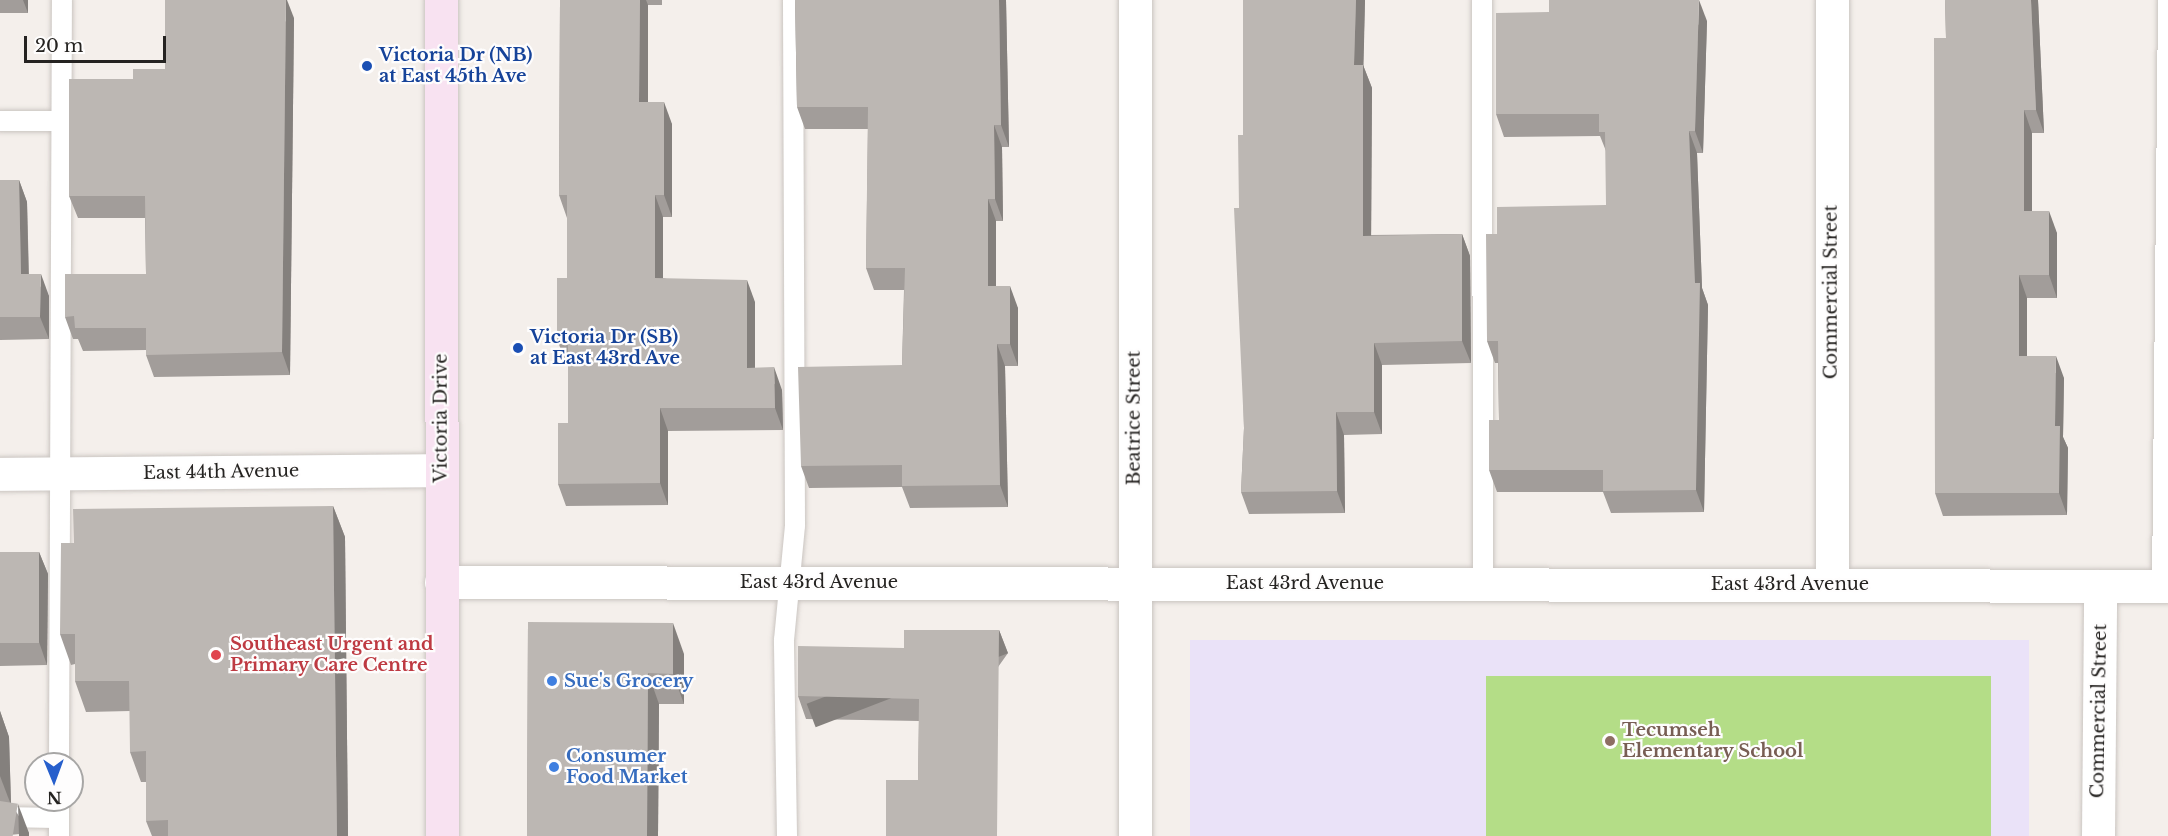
<!DOCTYPE html>
<html>
<head>
<meta charset="utf-8">
<style>
  body { margin:0 }
  #map { position:relative; width:2168px; height:836px; overflow:hidden; background:#f4efeb; font-family:"Libre Baskerville",serif }
  div>[style] { position:absolute }
  .education>* { inset:0; background:#eae2f8; transform-origin:0 0 }
  .green>* { inset:0; background:#b4dd87; transform-origin:0 0 }
  .roads { filter:drop-shadow(0 0 2px #cac5c1) drop-shadow(0 0 2px #cac5c1) }
  .lane>* { height:20px; margin:-10px; padding:0 10px; transform-origin:10px; border-radius:10px; background:#fff }
  .street>* { height:33px; margin:-16.5px; padding:0 16.5px; transform-origin:16.5px; border-radius:16.5px; background:#fff }
  .secondary>* { height:33px; margin:-16.5px; padding:0 16.5px; transform-origin:16.5px; border-radius:16.5px; background:#f8e2f1 }
  .wall>* { inset:0; background:#a29d9a; transform-origin:0 0 }
  .shaded-wall>* { inset:0; background:#84807d; transform-origin:0 0 }
  .building>* { inset:0; background:#bcb7b3; transform-origin:0 0 }
  .dots>* { width:16px; height:16px; translate:-50% -50%; box-sizing:border-box; border:3px solid #fefdfd; border-radius:50% }
  span { translate:-50% -50%; white-space:nowrap; text-align:center; line-height:1.15; -webkit-text-stroke:4.5px #fefdfd; paint-order:stroke }
  .transit-label { font-size:18px; color:#164399; font-weight:700 }
  .left { translate:0 -50%; text-align:left }
  .street-label { font-size:18px; color:#252321 }
  .health-label { font-size:18px; color:#be3a42; font-weight:700 }
  .shop-label { font-size:18px; color:#366cbe; font-weight:700 }
  .education-label { font-size:18px; color:#785e54; font-weight:700 }
  .north { position:absolute; left:24px; top:752px; width:60px; height:60px; box-sizing:border-box; background:#fefdfd; border:2px solid #a7a6a5; border-radius:50%; rotate:179deg; font-size:16px; font-weight:700; line-height:24px; text-align:center; color:#252321 }
  .north::after { content:''; display:block; margin:auto; width:21px; height:27px; background:#275fcc; clip-path:polygon(50% 0,100% 100%,50% 72%,0 100%) }
  .scale { position:absolute; left:24px; top:36px; width:142px; height:27px; box-sizing:border-box; border:3px solid #252321; border-top:0; padding-left:8px; font-size:18px; line-height:21px; white-space:nowrap; color:#252321; -webkit-text-stroke:4px #fefdfd; paint-order:stroke }
</style>
</head>
<body>
<div id="map">
  <div class="education">
    <i style="left:1190px;top:640px;width:839px;height:196px"></i>
  </div>
  <div class="green">
    <i style="left:1486px;top:676px;width:505px;height:160px"></i>
  </div>
  <div class="roads">
    <div class="lane">
      <i style="left:1482px;top:0;width:584px;rotate:89.9deg"></i>
      <i style="left:0;top:121px;width:62px"></i>
      <i style="left:2162px;top:586px;width:586px;rotate:-89.41deg"></i>
      <i style="left:59px;top:764px;width:764px;rotate:-89.78deg"></i>
      <i style="left:59px;top:800px;width:36px;rotate:90deg"></i>
      <i style="left:0;top:817px;width:59px;rotate:1deg"></i>
      <i style="left:787px;top:836px;width:196px;rotate:-90.9deg"></i>
      <i style="left:784px;top:640px;width:116px;rotate:-84.5deg"></i>
      <i style="left:795px;top:525px;width:525px;rotate:-90.22deg"></i>
    </div>
    <div class="street">
      <i style="left:1135px;top:0;width:836px;rotate:90deg"></i>
      <i style="left:1832px;top:0;width:583px;rotate:90deg"></i>
      <i style="left:0;top:474px;width:441px;rotate:-0.5deg"></i>
      <i style="left:441px;top:582px;width:1727px;rotate:0.13deg"></i>
      <i style="left:2098px;top:836px;width:250px;rotate:-89.5deg"></i>
    </div>
    <div class="secondary">
      <i style="left:441px;top:0;width:836px;rotate:89.93deg"></i>
    </div>
  </div>
  <div class="wall">
    <i style="left:0;top:0;width:28px;height:13px"></i>
    <i style="clip-path:polygon(560px 0,662px 0,662px 5px,648px 5px,648px 102px,672px 124px,672px 217px,663px 217px,663px 278px,755px 302px,755px 368px,782px 390px,783px 430px,668px 431px,668px 505px,566px 506px,558px 484px,568px 423px,568px 361px,565px 361px,557px 339px,567px 278px,567px 218px,559px 195px)"></i>
    <i style="clip-path:polygon(795px 0,1006px 0,1009px 147px,1002px 147px,1003px 221px,996px 221px,996px 286px,1018px 308px,1018px 366px,1005px 366px,1008px 507px,910px 508px,902px 487px,809px 488px,801px 466px,902px 365px,904px 290px,874px 290px,866px 268px,868px 129px,805px 129px,797px 107px)"></i>
    <i style="clip-path:polygon(1243px 0,1365px 0,1363px 65px,1372px 88px,1371px 235px,1462px 234px,1470px 256px,1471px 363px,1382px 365px,1382px 434px,1344px 435px,1345px 513px,1249px 514px,1241px 492px,1244px 428px,1239px 208px,1243px 135px)"></i>
    <i style="clip-path:polygon(1945px 0,2038px 0,2044px 133px,2032px 133px,2032px 211px,2057px 233px,2057px 298px,2027px 298px,2027px 356px,2064px 378px,2063px 437px,2068px 448px,2067px 515px,1943px 516px,1935px 493px,1946px 38px)"></i>
    <i style="clip-path:polygon(294px 18px,290px 375px,154px 377px,146px 355px,146px 350px,83px 351px,78px 339px,73px 339px,65px 317px,146px 274px,145px 218px,78px 218px,69px 196px,133px 79px,165px 69px)"></i>
    <i style="clip-path:polygon(1707px 21px,1703px 153px,1697px 153px,1702px 288px,1708px 305px,1704px 512px,1611px 513px,1603px 492px,1497px 492px,1489px 470px,1499px 420px,1498px 363px,1495px 363px,1487px 341px,1497px 234px,1606px 205px,1606px 151px,1600px 136px,1504px 137px,1496px 114px)"></i>
    <i style="clip-path:polygon(0 180px,19px 180px,27px 202px,29px 274px,49px 296px,49px 339px,0 340px)"></i>
    <i style="clip-path:polygon(333px 506px,345px 537px,348px 836px,152px 836px,146px 821px,146px 782px,141px 782px,130px 752px,130px 711px,86px 712px,75px 681px,75px 664px,71px 665px,60px 634px,74px 543px)"></i>
    <i style="clip-path:polygon(0 552px,39px 552px,48px 574px,47px 665px,0 666px)"></i>
    <i style="clip-path:polygon(528px 622px,684px 654px,684px 704px,659px 704px,658px 836px,527px 836px)"></i>
    <i style="clip-path:polygon(999px 630px,1008px 653px,918px 780px,919px 721px,806px 719px,798px 696px,904px 648px)"></i>
    <i style="clip-path:polygon(0 711px,9px 737px,11px 803px,29px 833px,0 836px)"></i>
  </div>
  <div class="shaded-wall">
    <i style="clip-path:polygon(23px 0,28px 0,28px 13px)"></i>
    <i style="clip-path:polygon(286px 0,287px 0,294px 18px,290px 375px,282px 352px)"></i>
    <i style="clip-path:polygon(640px 0,646px 0,648px 5px,648px 124px,639px 102px)"></i>
    <i style="clip-path:polygon(999px 0,1006px 0,1009px 147px,1001px 125px)"></i>
    <i style="clip-path:polygon(1356px 0,1365px 0,1363px 88px,1354px 65px)"></i>
    <i style="clip-path:polygon(1699px 0,1707px 21px,1703px 153px,1695px 131px)"></i>
    <i style="clip-path:polygon(2031px 0,2038px 0,2044px 133px,2036px 110px)"></i>
    <i style="clip-path:polygon(1363px 65px,1372px 88px,1371px 258px,1363px 236px)"></i>
    <i style="clip-path:polygon(664px 102px,672px 124px,672px 217px,664px 195px)"></i>
    <i style="clip-path:polygon(2024px 110px,2032px 133px,2032px 233px,2024px 211px)"></i>
    <i style="clip-path:polygon(994px 125px,1002px 147px,1003px 221px,995px 199px)"></i>
    <i style="clip-path:polygon(1689px 131px,1697px 153px,1702px 288px,1708px 305px,1704px 512px,1696px 490px)"></i>
    <i style="clip-path:polygon(19px 180px,27px 202px,29px 296px,21px 274px)"></i>
    <i style="clip-path:polygon(655px 195px,663px 217px,663px 300px,655px 278px)"></i>
    <i style="clip-path:polygon(988px 199px,996px 221px,996px 308px,988px 286px)"></i>
    <i style="clip-path:polygon(2049px 211px,2057px 233px,2057px 298px,2049px 275px)"></i>
    <i style="clip-path:polygon(1462px 234px,1470px 256px,1471px 363px,1462px 341px)"></i>
    <i style="clip-path:polygon(41px 274px,49px 296px,49px 339px,40px 317px)"></i>
    <i style="clip-path:polygon(2019px 275px,2027px 298px,2027px 378px,2019px 356px)"></i>
    <i style="clip-path:polygon(747px 280px,755px 302px,755px 390px,747px 368px)"></i>
    <i style="clip-path:polygon(1010px 286px,1018px 308px,1018px 366px,1010px 344px)"></i>
    <i style="clip-path:polygon(1374px 343px,1382px 365px,1382px 434px,1374px 412px)"></i>
    <i style="clip-path:polygon(997px 344px,1005px 366px,1008px 507px,1000px 485px)"></i>
    <i style="clip-path:polygon(2056px 356px,2064px 378px,2063px 437px,2068px 448px,2067px 515px,2059px 493px,2055px 426px)"></i>
    <i style="clip-path:polygon(774px 367px,782px 390px,783px 430px,775px 408px)"></i>
    <i style="clip-path:polygon(660px 408px,668px 431px,668px 505px,660px 483px)"></i>
    <i style="clip-path:polygon(1336px 412px,1344px 435px,1345px 513px,1337px 491px)"></i>
    <i style="clip-path:polygon(333px 506px,345px 537px,348px 836px,337px 836px)"></i>
    <i style="clip-path:polygon(39px 552px,48px 574px,47px 665px,39px 642px)"></i>
    <i style="clip-path:polygon(673px 623px,684px 654px,684px 704px,673px 674px)"></i>
    <i style="left:999px;top:630px;width:25px;height:206px;rotate:69deg"></i>
    <i style="clip-path:polygon(648px 673px,659px 704px,658px 836px,647px 836px)"></i>
    <i style="clip-path:polygon(0 711px,9px 737px,11px 805px,0 776px)"></i>
    <i style="clip-path:polygon(18px 804px,29px 833px,29px 836px,19px 836px)"></i>
  </div>
  <div class="building">
    <i style="clip-path:polygon(165px 0,286px 0,282px 352px,146px 355px,146px 328px,75px 328px,74px 316px,65px 317px,65px 274px,146px 274px,145px 196px,69px 196px,69px 79px,133px 79px,133px 69px,165px 69px)"></i>
    <i style="clip-path:polygon(560px 0,640px 0,639px 102px,664px 102px,664px 195px,655px 195px,655px 278px,747px 280px,747px 368px,774px 367px,775px 408px,660px 408px,660px 483px,558px 484px,558px 423px,568px 423px,568px 339px,557px 339px,557px 278px,567px 278px,567px 195px,559px 195px)"></i>
    <i style="clip-path:polygon(795px 0,999px 0,1001px 125px,994px 125px,995px 199px,988px 199px,988px 286px,1010px 286px,1010px 344px,997px 344px,1000px 485px,902px 486px,902px 465px,801px 466px,798px 367px,902px 365px,905px 268px,866px 268px,868px 107px,797px 107px)"></i>
    <i style="clip-path:polygon(1243px 0,1356px 0,1354px 65px,1363px 65px,1363px 236px,1462px 234px,1462px 341px,1374px 343px,1374px 412px,1336px 412px,1337px 491px,1241px 492px,1244px 428px,1234px 208px,1239px 208px,1238px 135px,1243px 135px)"></i>
    <i style="clip-path:polygon(1549px 0,1699px 0,1695px 131px,1689px 131px,1695px 283px,1700px 283px,1696px 490px,1603px 491px,1603px 470px,1489px 470px,1489px 420px,1499px 420px,1498px 341px,1487px 341px,1486px 234px,1497px 234px,1497px 207px,1606px 205px,1605px 132px,1599px 132px,1599px 114px,1496px 114px,1496px 13px,1549px 12px)"></i>
    <i style="clip-path:polygon(1945px 0,2031px 0,2036px 110px,2024px 110px,2024px 211px,2049px 211px,2049px 275px,2019px 275px,2019px 356px,2056px 356px,2055px 426px,2060px 426px,2059px 493px,1935px 493px,1934px 38px,1946px 38px)"></i>
    <i style="clip-path:polygon(0 180px,19px 180px,21px 274px,41px 274px,40px 317px,0 317px)"></i>
    <i style="clip-path:polygon(333px 506px,337px 836px,168px 836px,168px 820px,146px 821px,146px 751px,130px 752px,129px 681px,75px 681px,75px 634px,60px 634px,61px 543px,74px 543px,73px 509px)"></i>
    <i style="left:0;top:552px;width:39px;height:91px"></i>
    <i style="clip-path:polygon(528px 622px,673px 623px,673px 674px,648px 673px,647px 836px,527px 836px)"></i>
    <i style="clip-path:polygon(904px 630px,999px 630px,997px 836px,886px 836px,886px 780px,918px 780px,919px 699px,798px 696px,798px 646px,904px 648px)"></i>
    <i style="left:0;top:801px;width:18px;height:35px;rotate:9deg"></i>
  </div>
  <div class="dots">
    <i style="left:367px;top:66px;background:#1a4fb4"></i>
    <i style="left:518px;top:348px;background:#1a4fb4"></i>
    <i style="left:216px;top:655px;background:#e0444e"></i>
    <i style="left:552px;top:681px;background:#3f7fe0"></i>
    <i style="left:1610px;top:741px;background:#8d6e63"></i>
    <i style="left:554px;top:767px;background:#3f7fe0"></i>
  </div>
  <div class="transit-label">
    <span class="left" style="left:379px;top:66px">Victoria Dr (NB)<br>at East 45th Ave</span>
    <span class="left" style="left:530px;top:348px">Victoria Dr (SB)<br>at East 43rd Ave</span>
  </div>
  <div class="street-label">
    <span style="left:1831px;top:292px;rotate:-90deg">Commercial Street</span>
    <span style="left:441px;top:418px;rotate:-90deg">Victoria Drive</span>
    <span style="left:1134px;top:418px;rotate:-90deg">Beatrice Street</span>
    <span style="left:221px;top:472px;rotate:-1deg">East 44th Avenue</span>
    <span style="left:819px;top:582px">East 43rd Avenue</span>
    <span style="left:1305px;top:583px">East 43rd Avenue</span>
    <span style="left:1790px;top:584px">East 43rd Avenue</span>
    <span style="left:2099px;top:711px;rotate:-89deg">Commercial Street</span>
  </div>
  <div class="health-label">
    <span class="left" style="left:230px;top:655px">Southeast Urgent and<br>Primary Care Centre</span>
  </div>
  <div class="shop-label">
    <span class="left" style="left:564px;top:681px">Sue's Grocery</span>
    <span class="left" style="left:566px;top:767px">Consumer<br>Food Market</span>
  </div>
  <div class="education-label">
    <span class="left" style="left:1622px;top:741px">Tecumseh<br>Elementary School</span>
  </div>
  <div class="north">N</div>
  <div class="scale">20 m</div>
</div>
</body>
</html>
